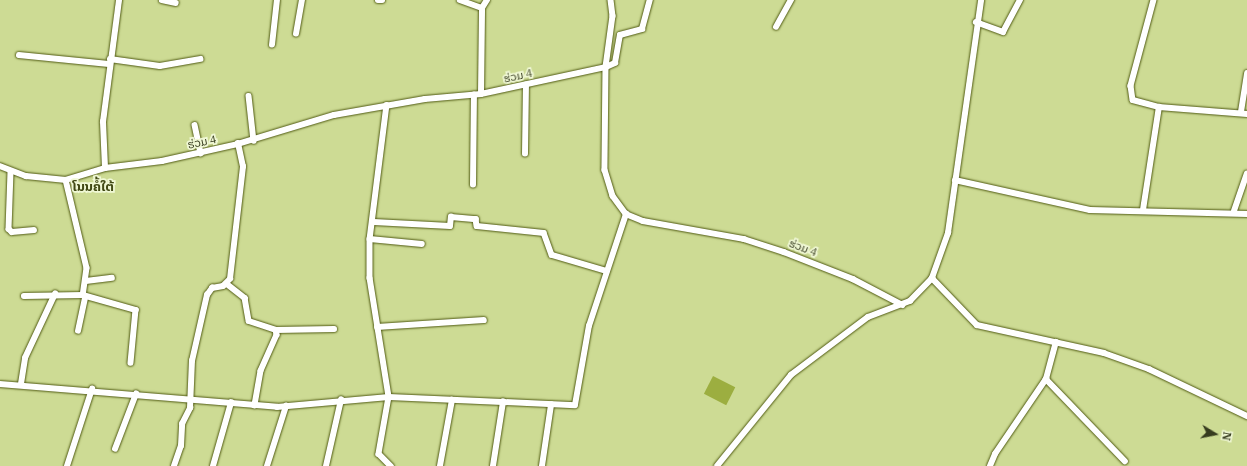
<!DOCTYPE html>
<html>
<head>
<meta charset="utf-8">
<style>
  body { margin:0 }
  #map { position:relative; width:1247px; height:466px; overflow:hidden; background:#cddb94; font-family:"IBM Plex Serif","Noto Sans Lao",serif }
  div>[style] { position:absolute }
  .water>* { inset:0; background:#9cae40; transform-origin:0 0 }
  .roads { filter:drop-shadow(0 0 1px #505a12) drop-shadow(0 0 1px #505a12) }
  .minor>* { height:5.5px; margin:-2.75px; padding:0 2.75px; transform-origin:2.75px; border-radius:2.75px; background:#fff }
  span { translate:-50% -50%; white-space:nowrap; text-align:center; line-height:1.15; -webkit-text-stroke:3.5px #f0f8d5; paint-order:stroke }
  .street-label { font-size:11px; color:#373c1f }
  .quarter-label { font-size:13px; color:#414914; font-weight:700 }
  .north { position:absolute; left:1195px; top:414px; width:40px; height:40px; -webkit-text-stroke:3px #f0f8d5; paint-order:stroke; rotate:100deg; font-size:11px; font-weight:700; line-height:16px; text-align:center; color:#373c1f }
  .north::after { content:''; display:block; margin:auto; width:14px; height:18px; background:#373c1f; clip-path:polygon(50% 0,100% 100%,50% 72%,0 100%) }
</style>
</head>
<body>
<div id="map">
  <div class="water">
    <i style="left:713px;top:376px;width:25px;height:20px;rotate:27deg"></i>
  </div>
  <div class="roads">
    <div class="minor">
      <i style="left:162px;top:0;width:14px;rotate:12deg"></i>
      <i style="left:378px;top:0;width:4px"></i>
      <i style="left:460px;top:0;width:23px;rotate:20deg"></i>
      <i style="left:611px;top:0;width:16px;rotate:83deg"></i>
      <i style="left:613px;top:16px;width:51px;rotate:97.8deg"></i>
      <i style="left:606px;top:67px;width:10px;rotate:-24deg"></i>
      <i style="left:615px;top:63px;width:28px;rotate:-80deg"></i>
      <i style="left:620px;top:35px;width:23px;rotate:-15deg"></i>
      <i style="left:642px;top:29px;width:30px;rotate:-75deg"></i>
      <i style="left:1154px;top:0;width:89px;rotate:105deg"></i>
      <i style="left:1131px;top:86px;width:14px;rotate:82deg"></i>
      <i style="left:1133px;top:100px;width:27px;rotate:15deg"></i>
      <i style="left:1159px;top:107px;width:88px;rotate:4.5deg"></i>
      <i style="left:976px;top:22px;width:29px;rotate:20deg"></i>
      <i style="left:1003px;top:32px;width:36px;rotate:-62deg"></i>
      <i style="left:776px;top:27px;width:31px;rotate:-61deg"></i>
      <i style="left:296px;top:34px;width:35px;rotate:-80deg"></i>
      <i style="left:272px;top:45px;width:45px;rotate:-83.7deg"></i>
      <i style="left:19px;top:55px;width:90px;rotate:5.7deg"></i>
      <i style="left:110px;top:59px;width:50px;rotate:8deg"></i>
      <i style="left:160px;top:66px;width:41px;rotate:-9.9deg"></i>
      <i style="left:481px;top:94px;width:86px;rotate:-89.3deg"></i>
      <i style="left:482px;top:8px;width:9px;rotate:-58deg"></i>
      <i style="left:249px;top:96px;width:45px;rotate:83.7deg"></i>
      <i style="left:387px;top:105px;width:135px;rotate:97.2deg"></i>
      <i style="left:370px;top:239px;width:39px;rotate:90deg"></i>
      <i style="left:370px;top:278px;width:121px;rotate:80.9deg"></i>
      <i style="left:389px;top:397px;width:58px;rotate:100deg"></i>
      <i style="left:379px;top:454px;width:17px;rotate:45deg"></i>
      <i style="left:1241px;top:112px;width:39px;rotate:-81deg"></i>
      <i style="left:195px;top:125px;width:29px;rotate:78deg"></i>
      <i style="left:525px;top:154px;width:69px;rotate:-89.2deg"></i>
      <i style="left:0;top:166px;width:28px;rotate:21deg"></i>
      <i style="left:26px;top:176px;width:40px;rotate:5.7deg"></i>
      <i style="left:66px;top:180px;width:41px;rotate:-17.1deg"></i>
      <i style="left:105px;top:168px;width:57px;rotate:-7deg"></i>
      <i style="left:162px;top:161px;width:78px;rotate:-12.6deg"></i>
      <i style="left:238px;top:144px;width:100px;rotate:-16.8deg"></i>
      <i style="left:334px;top:115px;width:92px;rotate:-10deg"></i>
      <i style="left:425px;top:99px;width:56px;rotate:-5.1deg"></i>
      <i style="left:481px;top:94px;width:128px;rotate:-12.2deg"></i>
      <i style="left:606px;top:67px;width:103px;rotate:90.6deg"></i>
      <i style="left:605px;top:170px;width:27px;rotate:73deg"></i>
      <i style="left:613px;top:196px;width:22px;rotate:54deg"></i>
      <i style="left:626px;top:214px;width:18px;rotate:22deg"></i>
      <i style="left:643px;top:221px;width:103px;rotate:10.1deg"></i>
      <i style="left:744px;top:239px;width:42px;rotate:18deg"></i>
      <i style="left:784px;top:252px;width:74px;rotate:21.4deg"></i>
      <i style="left:853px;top:279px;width:56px;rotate:27.5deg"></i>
      <i style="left:105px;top:168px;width:46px;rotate:-92.5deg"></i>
      <i style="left:103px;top:122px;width:123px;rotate:-82.5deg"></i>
      <i style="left:11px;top:172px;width:57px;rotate:92deg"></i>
      <i style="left:9px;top:229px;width:4px;rotate:45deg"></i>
      <i style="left:12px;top:232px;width:22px;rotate:-5deg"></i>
      <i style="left:66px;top:180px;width:90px;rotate:76.6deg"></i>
      <i style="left:87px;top:268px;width:27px;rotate:98deg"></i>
      <i style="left:955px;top:180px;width:138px;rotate:12.5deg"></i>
      <i style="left:1090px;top:210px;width:157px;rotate:1.5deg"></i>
      <i style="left:473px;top:185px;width:90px;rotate:-89.4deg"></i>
      <i style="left:1143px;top:210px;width:104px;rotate:-81.2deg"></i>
      <i style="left:1234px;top:211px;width:39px;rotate:-71deg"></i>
      <i style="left:374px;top:222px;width:76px;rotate:3deg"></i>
      <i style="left:450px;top:226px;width:9px;rotate:-84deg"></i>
      <i style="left:451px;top:217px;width:25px;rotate:5deg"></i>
      <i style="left:476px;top:219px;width:7px;rotate:82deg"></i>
      <i style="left:477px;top:226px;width:67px;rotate:6deg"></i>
      <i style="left:544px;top:233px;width:23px;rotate:70deg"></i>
      <i style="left:552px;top:255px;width:57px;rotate:16.2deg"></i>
      <i style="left:370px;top:239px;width:52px;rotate:5.5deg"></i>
      <i style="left:932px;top:278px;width:65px;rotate:46.2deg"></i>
      <i style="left:977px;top:325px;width:130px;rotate:12.4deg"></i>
      <i style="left:1104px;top:353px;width:48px;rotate:19.6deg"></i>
      <i style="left:1149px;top:369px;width:109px;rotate:25.6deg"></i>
      <i style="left:86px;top:281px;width:26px;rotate:-7deg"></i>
      <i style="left:227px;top:284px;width:23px;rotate:38deg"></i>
      <i style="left:245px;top:298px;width:23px;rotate:80deg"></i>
      <i style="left:249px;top:321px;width:28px;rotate:18deg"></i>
      <i style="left:276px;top:330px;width:5px;rotate:79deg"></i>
      <i style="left:277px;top:335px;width:39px;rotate:114deg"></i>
      <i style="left:261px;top:371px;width:35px;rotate:100deg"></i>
      <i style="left:24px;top:296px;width:59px;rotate:-1deg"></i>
      <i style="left:83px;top:295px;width:55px;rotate:15.8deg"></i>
      <i style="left:136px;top:310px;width:53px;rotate:95.4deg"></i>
      <i style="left:377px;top:327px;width:107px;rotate:-3.7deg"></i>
      <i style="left:276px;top:330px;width:58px;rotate:-1deg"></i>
      <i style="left:78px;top:331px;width:34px;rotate:-78deg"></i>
      <i style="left:1046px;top:379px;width:114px;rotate:46.1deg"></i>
      <i style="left:0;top:384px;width:278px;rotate:4.7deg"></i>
      <i style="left:277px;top:407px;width:112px;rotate:-5.1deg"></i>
      <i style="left:389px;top:397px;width:186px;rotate:2.5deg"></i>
      <i style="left:575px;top:405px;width:80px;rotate:-80deg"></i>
      <i style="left:589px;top:326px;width:118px;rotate:-71.7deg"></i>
      <i style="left:21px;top:384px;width:26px;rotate:-81deg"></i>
      <i style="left:25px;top:358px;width:71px;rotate:-64.9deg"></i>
      <i style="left:115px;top:449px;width:59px;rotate:-69.1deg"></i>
      <i style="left:67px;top:466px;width:81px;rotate:-72deg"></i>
      <i style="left:174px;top:466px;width:21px;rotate:-71deg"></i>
      <i style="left:181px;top:446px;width:22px;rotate:-87deg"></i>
      <i style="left:182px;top:424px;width:18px;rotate:-63deg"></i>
      <i style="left:190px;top:408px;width:47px;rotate:-87.6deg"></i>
      <i style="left:192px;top:361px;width:68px;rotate:-77.2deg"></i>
      <i style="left:207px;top:295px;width:9px;rotate:-54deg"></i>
      <i style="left:212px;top:288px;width:11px;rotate:-10deg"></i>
      <i style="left:223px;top:286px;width:10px;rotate:-45deg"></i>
      <i style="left:230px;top:279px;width:113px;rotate:-83.4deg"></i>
      <i style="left:243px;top:167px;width:24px;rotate:-102deg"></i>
      <i style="left:213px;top:466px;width:66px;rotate:-74.1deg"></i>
      <i style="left:267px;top:466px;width:63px;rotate:-72.4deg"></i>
      <i style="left:326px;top:466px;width:68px;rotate:-77.2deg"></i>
      <i style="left:440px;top:466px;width:67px;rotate:-79.7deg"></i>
      <i style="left:493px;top:466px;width:65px;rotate:-81.1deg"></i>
      <i style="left:542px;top:466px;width:62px;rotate:-81.6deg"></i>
      <i style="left:717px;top:466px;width:117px;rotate:-50.9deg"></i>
      <i style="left:791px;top:375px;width:96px;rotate:-37deg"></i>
      <i style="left:868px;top:317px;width:45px;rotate:-20.9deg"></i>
      <i style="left:910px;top:301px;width:32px;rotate:-46deg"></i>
      <i style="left:932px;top:278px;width:48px;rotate:-70.4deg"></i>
      <i style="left:948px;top:233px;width:235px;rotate:-81.9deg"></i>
      <i style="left:990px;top:466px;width:13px;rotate:-67deg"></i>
      <i style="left:995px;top:454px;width:91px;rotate:-55.8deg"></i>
      <i style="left:1046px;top:379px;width:38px;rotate:-75deg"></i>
    </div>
  </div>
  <div class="street-label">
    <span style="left:518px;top:76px;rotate:-12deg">ຮ່ວມ 4</span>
    <span style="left:202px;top:142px;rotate:-12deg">ຮ່ວມ 4</span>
    <span style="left:803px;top:248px;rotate:21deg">ຮ່ວມ 4</span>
  </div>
  <div class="quarter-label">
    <span style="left:93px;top:187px">ໂນນຄໍ້ໃຕ້</span>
  </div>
  <div class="north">N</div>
</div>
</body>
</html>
